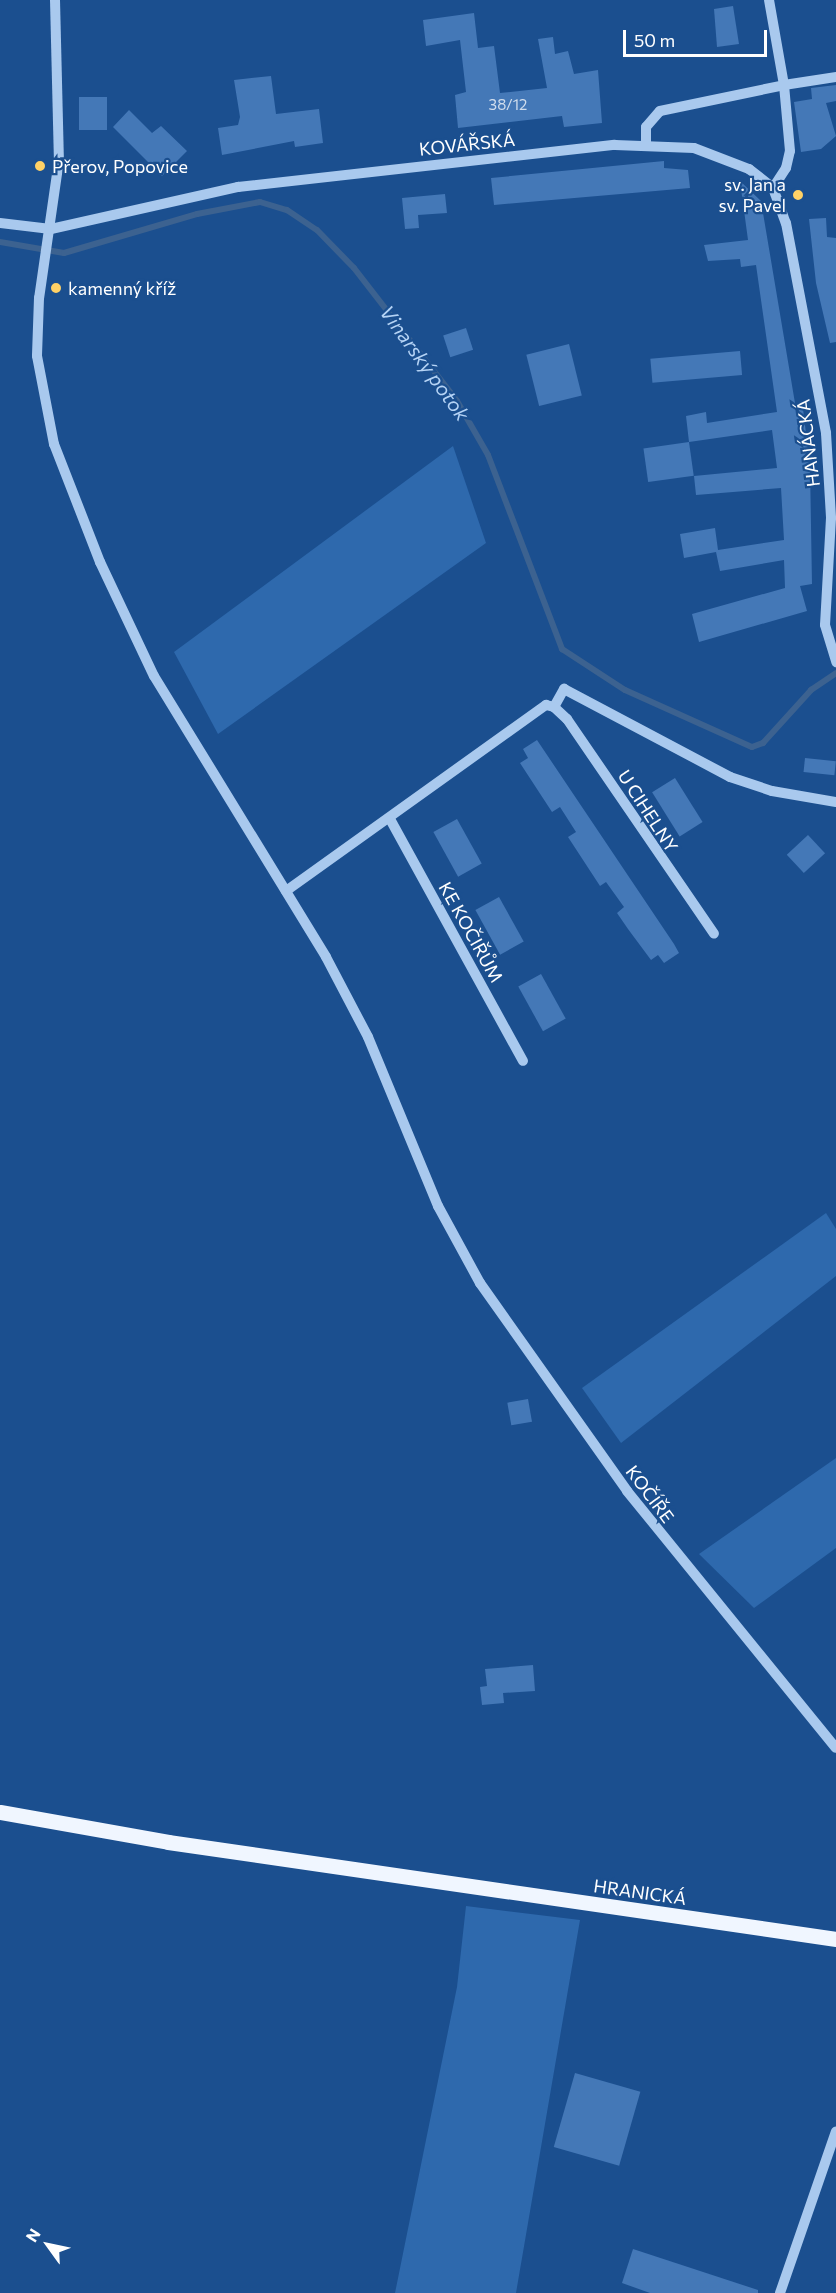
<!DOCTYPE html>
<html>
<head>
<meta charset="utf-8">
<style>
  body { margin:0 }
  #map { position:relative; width:836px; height:2293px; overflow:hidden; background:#1b4f8f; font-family:Commissioner,sans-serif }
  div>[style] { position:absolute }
  .green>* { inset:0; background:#2e69ad }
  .stream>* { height:6px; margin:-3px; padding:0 3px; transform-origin:3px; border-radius:3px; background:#3c6290 }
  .building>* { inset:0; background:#4478b7; transform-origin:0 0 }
  .minor>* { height:10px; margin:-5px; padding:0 5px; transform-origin:5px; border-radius:5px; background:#a9c9ee }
  .major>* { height:15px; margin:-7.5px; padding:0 7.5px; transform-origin:7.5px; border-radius:7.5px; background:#f0f6ff }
  .dots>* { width:16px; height:16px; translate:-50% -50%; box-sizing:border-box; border:3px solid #1b4f8f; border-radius:50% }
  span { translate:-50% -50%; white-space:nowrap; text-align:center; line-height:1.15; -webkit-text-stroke:4.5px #1b4f8f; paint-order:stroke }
  .number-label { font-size:15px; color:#d0dded }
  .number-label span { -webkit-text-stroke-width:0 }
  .street-label { font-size:18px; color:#fff }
  .poi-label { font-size:18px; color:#fff }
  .left { translate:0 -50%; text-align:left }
  .right { translate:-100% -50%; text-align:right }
  .water-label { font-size:20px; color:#b5d3f5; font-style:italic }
  .north { position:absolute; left:18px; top:2215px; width:60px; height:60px; -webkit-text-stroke:4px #1b4f8f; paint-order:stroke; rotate:303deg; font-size:16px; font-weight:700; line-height:24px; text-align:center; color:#fff }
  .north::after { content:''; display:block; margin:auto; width:21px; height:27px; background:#fff; clip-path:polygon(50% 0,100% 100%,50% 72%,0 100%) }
  .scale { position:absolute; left:623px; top:30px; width:144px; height:27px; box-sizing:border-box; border:3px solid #fff; border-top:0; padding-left:8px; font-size:18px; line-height:21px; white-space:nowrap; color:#fff; -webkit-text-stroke:4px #1b4f8f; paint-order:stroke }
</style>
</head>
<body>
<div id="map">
  <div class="green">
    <i style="clip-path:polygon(453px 446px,486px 543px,218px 734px,174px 652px)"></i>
    <i style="clip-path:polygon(826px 1213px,836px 1229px,836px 1276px,621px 1443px,582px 1388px)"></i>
    <i style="clip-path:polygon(836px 1458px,836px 1548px,754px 1608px,699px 1554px)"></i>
    <i style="clip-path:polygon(466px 1906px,580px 1920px,516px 2293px,395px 2293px,457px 1987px)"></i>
  </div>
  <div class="stream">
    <i style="left:0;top:242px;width:65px;rotate:9.8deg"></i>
    <i style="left:64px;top:253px;width:139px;rotate:-16.3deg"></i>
    <i style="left:197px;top:214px;width:64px;rotate:-10.8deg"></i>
    <i style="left:260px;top:202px;width:28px;rotate:17deg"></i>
    <i style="left:287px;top:210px;width:36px;rotate:34deg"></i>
    <i style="left:317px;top:230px;width:53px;rotate:45.8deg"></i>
    <i style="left:354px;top:268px;width:168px;rotate:52.2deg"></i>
    <i style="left:457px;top:401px;width:62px;rotate:60.1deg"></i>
    <i style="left:488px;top:455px;width:208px;rotate:69.1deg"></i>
    <i style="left:562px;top:649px;width:75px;rotate:33.1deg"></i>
    <i style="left:625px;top:690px;width:139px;rotate:24.2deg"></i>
    <i style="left:752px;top:747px;width:12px;rotate:-20deg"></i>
    <i style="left:763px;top:743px;width:72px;rotate:-47.8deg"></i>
    <i style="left:811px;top:690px;width:30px;rotate:-34deg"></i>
  </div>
  <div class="building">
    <i style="clip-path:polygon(733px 6px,739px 44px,717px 47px,714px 9px)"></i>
    <i style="clip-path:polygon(474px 13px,478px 48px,494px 46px,500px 93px,547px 88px,538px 39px,553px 37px,555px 54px,568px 51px,574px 74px,598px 70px,602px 123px,564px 127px,562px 116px,458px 128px,455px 95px,466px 92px,460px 40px,426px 46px,423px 20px)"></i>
    <i style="clip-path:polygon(271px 76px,276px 114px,319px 109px,323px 143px,295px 147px,294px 141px,222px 155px,218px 128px,238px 125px,240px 117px,234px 80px)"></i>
    <i style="clip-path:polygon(836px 85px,836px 101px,826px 103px,836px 136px,821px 149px,801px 152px,794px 102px,812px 99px,811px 88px)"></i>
    <i style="left:79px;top:97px;width:28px;height:33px"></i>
    <i style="clip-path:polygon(129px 110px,152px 133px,161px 126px,187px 151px,162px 176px,113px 127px)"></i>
    <i style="clip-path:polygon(664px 161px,664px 168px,688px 170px,690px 188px,494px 205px,491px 178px)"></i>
    <i style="clip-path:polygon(740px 181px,761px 201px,796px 409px,803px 409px,810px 466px,812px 584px,800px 586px,807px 611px,699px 642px,692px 614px,785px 588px,784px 560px,720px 571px,716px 552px,684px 558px,680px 534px,715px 528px,718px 550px,784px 540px,781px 488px,696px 495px,694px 476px,777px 468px,772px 430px,689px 442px,686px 416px,706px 412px,707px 423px,777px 412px,756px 265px,741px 267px,740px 259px,708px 261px,704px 245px,748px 240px)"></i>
    <i style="clip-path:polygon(445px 194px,447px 213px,418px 215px,419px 228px,405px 229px,402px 198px)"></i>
    <i style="clip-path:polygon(826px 218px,827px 237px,836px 238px,836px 342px,830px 343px,816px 283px,809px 219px)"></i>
    <i style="left:466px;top:328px;width:23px;height:24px;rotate:72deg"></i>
    <i style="left:569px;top:344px;width:53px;height:44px;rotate:76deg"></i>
    <i style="left:740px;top:351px;width:24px;height:90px;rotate:85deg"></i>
    <i style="left:689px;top:442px;width:34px;height:46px;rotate:82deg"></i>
    <i style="clip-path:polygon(537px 740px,674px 944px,679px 953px,664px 963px,658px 955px,651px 960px,628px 929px,617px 913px,624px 907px,606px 882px,600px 886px,568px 837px,576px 832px,560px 807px,552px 812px,520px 763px,528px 758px,523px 749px)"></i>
    <i style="left:805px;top:758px;width:31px;height:14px;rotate:6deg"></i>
    <i style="left:675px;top:778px;width:52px;height:27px;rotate:58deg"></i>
    <i style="left:457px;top:819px;width:51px;height:27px;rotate:61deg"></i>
    <i style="left:808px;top:835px;width:25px;height:29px;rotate:47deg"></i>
    <i style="left:499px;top:897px;width:51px;height:27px;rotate:61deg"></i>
    <i style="left:541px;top:974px;width:51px;height:26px;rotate:61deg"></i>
    <i style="left:528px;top:1399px;width:23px;height:21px;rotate:80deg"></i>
    <i style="clip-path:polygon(533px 1665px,535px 1691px,503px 1693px,504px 1703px,482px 1705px,480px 1687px,487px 1686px,485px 1669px)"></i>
    <i style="left:575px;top:2073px;width:68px;height:77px;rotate:16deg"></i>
    <i style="clip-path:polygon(633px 2249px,758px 2290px,758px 2293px,650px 2293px,622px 2283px)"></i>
  </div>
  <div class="minor">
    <i style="left:55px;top:0;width:160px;rotate:88.6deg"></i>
    <i style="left:59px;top:160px;width:139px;rotate:98.2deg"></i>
    <i style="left:39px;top:298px;width:58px;rotate:92deg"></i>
    <i style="left:37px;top:356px;width:90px;rotate:79.1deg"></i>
    <i style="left:54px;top:444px;width:127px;rotate:68.7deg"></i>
    <i style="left:100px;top:562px;width:126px;rotate:64.7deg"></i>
    <i style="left:154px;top:676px;width:329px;rotate:58.5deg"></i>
    <i style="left:326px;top:957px;width:90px;rotate:62.3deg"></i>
    <i style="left:368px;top:1037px;width:183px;rotate:67.5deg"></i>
    <i style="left:438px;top:1206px;width:88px;rotate:61.4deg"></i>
    <i style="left:480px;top:1283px;width:255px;rotate:54.7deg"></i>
    <i style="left:627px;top:1491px;width:331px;rotate:50.9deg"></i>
    <i style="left:646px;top:144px;width:17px;rotate:-90deg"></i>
    <i style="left:646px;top:127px;width:21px;rotate:-49deg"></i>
    <i style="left:660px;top:111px;width:127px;rotate:-11.8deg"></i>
    <i style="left:784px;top:85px;width:86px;rotate:-100deg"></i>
    <i style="left:773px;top:188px;width:24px;rotate:-57deg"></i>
    <i style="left:786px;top:168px;width:17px;rotate:-77deg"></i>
    <i style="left:790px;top:151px;width:66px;rotate:-95.2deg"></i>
    <i style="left:784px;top:85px;width:53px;rotate:-8.7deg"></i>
    <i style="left:0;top:223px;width:51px;rotate:6.7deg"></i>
    <i style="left:51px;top:229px;width:192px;rotate:-12.7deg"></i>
    <i style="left:238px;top:187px;width:379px;rotate:-6.4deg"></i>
    <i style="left:615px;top:145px;width:79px;rotate:2.2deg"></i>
    <i style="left:694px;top:148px;width:59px;rotate:20.9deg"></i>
    <i style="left:749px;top:169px;width:31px;rotate:38deg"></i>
    <i style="left:773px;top:188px;width:37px;rotate:70deg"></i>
    <i style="left:786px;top:223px;width:214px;rotate:79.2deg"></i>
    <i style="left:826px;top:433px;width:85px;rotate:86.6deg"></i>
    <i style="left:831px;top:518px;width:107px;rotate:93.2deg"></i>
    <i style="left:825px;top:625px;width:39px;rotate:73deg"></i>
    <i style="left:554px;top:707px;width:21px;rotate:-61deg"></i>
    <i style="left:564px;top:689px;width:188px;rotate:27.9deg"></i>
    <i style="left:730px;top:777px;width:44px;rotate:18.4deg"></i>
    <i style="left:772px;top:791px;width:65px;rotate:9.8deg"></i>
    <i style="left:390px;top:819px;width:276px;rotate:61.2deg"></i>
    <i style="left:286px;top:891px;width:320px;rotate:-35.6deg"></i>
    <i style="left:546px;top:705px;width:8px;rotate:14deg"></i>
    <i style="left:554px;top:707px;width:18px;rotate:43deg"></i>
    <i style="left:567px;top:719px;width:260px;rotate:55.6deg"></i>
    <i style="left:780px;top:2293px;width:171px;rotate:-70.9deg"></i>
  </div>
  <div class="major">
    <i style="left:0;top:1812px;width:171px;rotate:10.1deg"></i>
    <i style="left:168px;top:1842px;width:675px;rotate:8.26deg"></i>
  </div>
  <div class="dots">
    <i style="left:40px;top:166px;background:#ffd166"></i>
    <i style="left:798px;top:195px;background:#ffd166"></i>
    <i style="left:56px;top:288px;background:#ffd166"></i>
  </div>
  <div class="number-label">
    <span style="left:508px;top:105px">38/12</span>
  </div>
  <div class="street-label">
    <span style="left:467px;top:144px;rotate:-6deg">KOVÁŘSKÁ</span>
    <span style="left:808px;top:443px;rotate:-97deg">HANÁCKÁ</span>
    <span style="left:648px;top:811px;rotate:57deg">U CIHELNY</span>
    <span style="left:471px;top:932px;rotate:61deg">KE KOČIŘŮM</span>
    <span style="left:650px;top:1494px;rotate:53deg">KOČÍŘE</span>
    <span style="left:640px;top:1892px;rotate:8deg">HRANICKÁ</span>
  </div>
  <div class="poi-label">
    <span class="left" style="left:52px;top:166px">Přerov, Popovice</span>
    <span class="right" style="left:786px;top:195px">sv. Jan a<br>sv. Pavel</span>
    <span class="left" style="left:68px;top:288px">kamenný kříž</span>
  </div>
  <div class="water-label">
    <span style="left:425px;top:363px;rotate:54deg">Vinarský potok</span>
  </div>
  <div class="north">N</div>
  <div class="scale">50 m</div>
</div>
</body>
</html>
